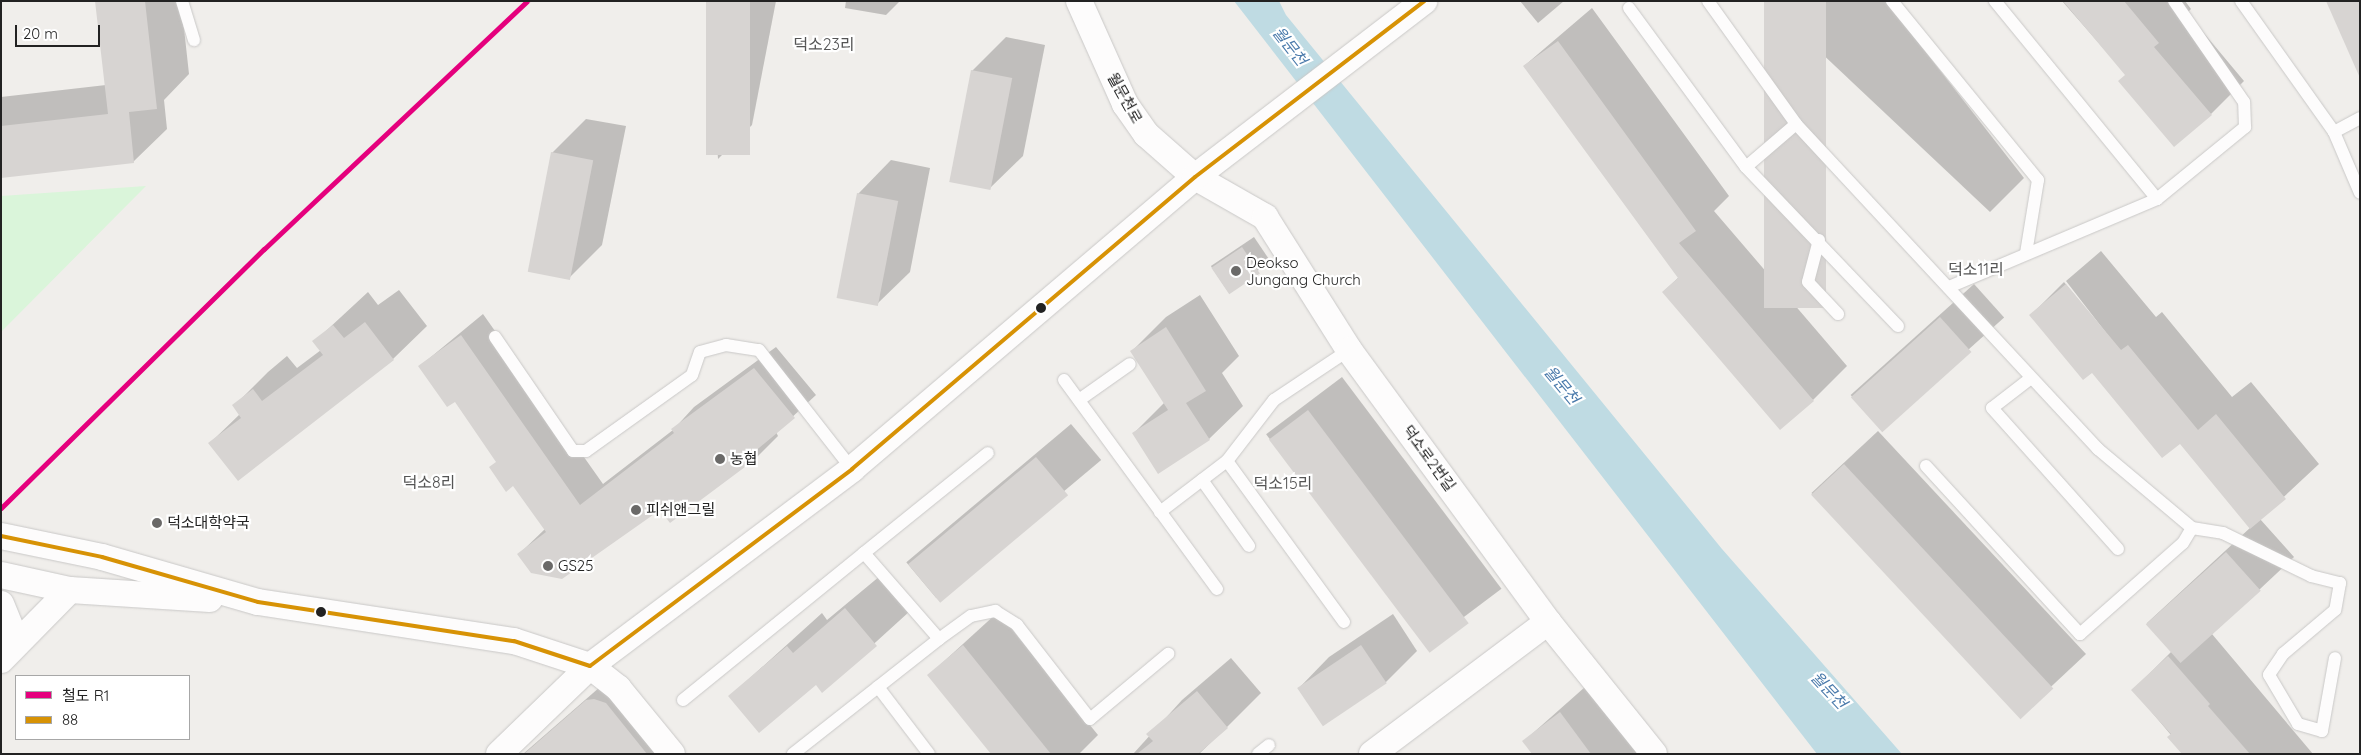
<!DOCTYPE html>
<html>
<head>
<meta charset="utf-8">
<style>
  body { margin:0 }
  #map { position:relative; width:2361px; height:755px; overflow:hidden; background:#f0eeeb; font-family:Quicksand,"Noto Sans KR",sans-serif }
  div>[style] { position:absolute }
  .park>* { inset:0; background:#daf5da }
  .water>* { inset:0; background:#bfdbe3 }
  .shadow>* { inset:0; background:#0003; transform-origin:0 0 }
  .building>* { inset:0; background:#d7d4d2; transform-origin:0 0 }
  .roads { filter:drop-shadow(0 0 1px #c9c8c7) drop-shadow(0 0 1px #c9c8c7) }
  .service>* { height:12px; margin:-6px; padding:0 6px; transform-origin:6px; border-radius:6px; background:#fdfcfc }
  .minor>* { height:26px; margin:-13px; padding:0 13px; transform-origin:13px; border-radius:13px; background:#fdfcfc }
  .bus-1>* { height:4px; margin:-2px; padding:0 2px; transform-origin:2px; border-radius:2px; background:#d79205 }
  .rail-1>* { height:5px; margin:-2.5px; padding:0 2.5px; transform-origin:2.5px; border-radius:2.5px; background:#e5007d }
  .dots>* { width:14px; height:14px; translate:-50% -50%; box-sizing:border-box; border:2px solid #fff; border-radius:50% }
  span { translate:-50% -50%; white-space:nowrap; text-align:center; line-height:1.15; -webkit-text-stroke:4.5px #fff; paint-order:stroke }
  .street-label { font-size:15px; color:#222 }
  .poi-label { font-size:15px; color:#222 }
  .left { translate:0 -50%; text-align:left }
  .neighbourhood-label { font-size:16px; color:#555 }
  .water-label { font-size:16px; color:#4a7aab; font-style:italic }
  .frame { position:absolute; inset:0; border:2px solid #222; pointer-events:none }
  .legend { position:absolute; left:15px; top:675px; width:175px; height:65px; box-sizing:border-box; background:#fff; border:1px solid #a7a7a7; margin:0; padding:6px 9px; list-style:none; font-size:15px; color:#222 }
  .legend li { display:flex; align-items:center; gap:10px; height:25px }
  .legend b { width:25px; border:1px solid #a7a7a7 }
  .scale { position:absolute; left:15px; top:25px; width:85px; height:22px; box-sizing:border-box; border:2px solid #222; border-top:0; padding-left:6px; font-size:15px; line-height:18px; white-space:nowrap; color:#222; -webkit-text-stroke:4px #fff; paint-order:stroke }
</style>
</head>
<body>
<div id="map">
  <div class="park">
    <i style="clip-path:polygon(146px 186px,1px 332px,1px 196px)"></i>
  </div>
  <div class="water">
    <i style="clip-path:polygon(1234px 1px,1279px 1px,1286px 15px,1722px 549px,1902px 754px,1817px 754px)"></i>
  </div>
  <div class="shadow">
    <i style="clip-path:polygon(97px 1px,181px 1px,189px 74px,164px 100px,167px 129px,133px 162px,1px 177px,1px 97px,106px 85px)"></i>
    <i style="clip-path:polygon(707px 1px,776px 1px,752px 125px,718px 159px)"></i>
    <i style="clip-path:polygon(846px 1px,900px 1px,886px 15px,845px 8px)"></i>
    <i style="clip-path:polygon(1520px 1px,1564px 1px,1538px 23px)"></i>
    <i style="clip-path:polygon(1766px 1px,1886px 1px,2024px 178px,1990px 212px)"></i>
    <i style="clip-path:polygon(2062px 1px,2185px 1px,2191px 9px,2187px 13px,2244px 81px,2211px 114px,2126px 74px)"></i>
    <i style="clip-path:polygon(1592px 8px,1729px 196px,1714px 211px,1847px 366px,1813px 400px,1663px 292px,1679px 277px,1524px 66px)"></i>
    <i style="clip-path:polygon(1006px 37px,1045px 45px,1023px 156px,989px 189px,972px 71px)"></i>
    <i style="clip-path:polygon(586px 119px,626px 126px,602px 245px,568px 279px,552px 153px)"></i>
    <i style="clip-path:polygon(891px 160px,930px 168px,910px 272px,876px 305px,858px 194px)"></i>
    <i style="left:1254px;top:237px;width:30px;height:52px;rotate:56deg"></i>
    <i style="clip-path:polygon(2101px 251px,2156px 317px,2162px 312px,2232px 397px,2251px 382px,2319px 464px,2260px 519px,2294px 557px,2212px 634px,2313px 754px,2187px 754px,2133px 690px,2172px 651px,2147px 623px,2251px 527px,2180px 442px,2031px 315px,2064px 282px,2117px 347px,2066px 281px)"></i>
    <i style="left:1974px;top:284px;width:45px;height:166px;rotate:48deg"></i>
    <i style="clip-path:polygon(399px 290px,427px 326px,393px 359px,210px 443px,240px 414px,234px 406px,268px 372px,287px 356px,297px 368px,321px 350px,314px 342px,368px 292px,378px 305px)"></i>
    <i style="clip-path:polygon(1200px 295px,1239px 356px,1222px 373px,1243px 406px,1209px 439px,1134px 433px,1165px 402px,1132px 351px,1166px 317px)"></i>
    <i style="clip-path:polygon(483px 314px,603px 484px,673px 430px,694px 407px,776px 347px,816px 395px,776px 432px,778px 436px,756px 458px,660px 508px,519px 554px,545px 529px,455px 401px,420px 366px)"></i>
    <i style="left:1342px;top:377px;width:265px;height:95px;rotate:53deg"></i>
    <i style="left:1071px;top:424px;width:47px;height:215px;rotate:50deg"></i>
    <i style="left:1878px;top:431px;width:305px;height:91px;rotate:47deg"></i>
    <i style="clip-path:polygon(880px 576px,910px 611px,822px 691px,816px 683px,730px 696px,822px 613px,827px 620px)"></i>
    <i style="clip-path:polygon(998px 612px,1098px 735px,1079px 754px,992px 754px,929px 675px)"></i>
    <i style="clip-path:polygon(1393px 614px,1417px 651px,1386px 682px,1298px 689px,1329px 657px)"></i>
    <i style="clip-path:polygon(1231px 658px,1261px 693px,1227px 727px,1199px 754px,1133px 754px,1182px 700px)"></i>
    <i style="clip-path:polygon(1594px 679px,1650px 754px,1533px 754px,1524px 741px)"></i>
    <i style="clip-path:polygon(608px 680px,684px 754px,523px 754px)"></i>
  </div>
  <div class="building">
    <i style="clip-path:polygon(95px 1px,145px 1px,157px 109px,129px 112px,134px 163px,1px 178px,1px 126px,108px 114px)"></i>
    <i style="left:706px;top:1px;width:44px;height:154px"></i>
    <i style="left:1764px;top:1px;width:62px;height:307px"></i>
    <i style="clip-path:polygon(2063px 1px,2124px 1px,2159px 43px,2154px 47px,2212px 115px,2174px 147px,2118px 81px,2125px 75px)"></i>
    <i style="clip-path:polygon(2326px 1px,2360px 1px,2360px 78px)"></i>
    <i style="clip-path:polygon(1558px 41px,1696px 231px,1679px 243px,1814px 401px,1780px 430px,1662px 292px,1678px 278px,1523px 66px)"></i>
    <i style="left:971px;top:70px;width:42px;height:114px;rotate:11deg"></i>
    <i style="left:551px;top:152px;width:43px;height:122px;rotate:11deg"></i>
    <i style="left:857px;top:193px;width:42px;height:107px;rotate:11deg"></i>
    <i style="left:1242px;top:247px;width:32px;height:37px;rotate:56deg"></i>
    <i style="clip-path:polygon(2066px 284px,2121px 350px,2128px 345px,2198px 430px,2216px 414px,2286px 499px,2250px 529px,2180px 444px,2162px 458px,2092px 373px,2083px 380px,2029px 315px)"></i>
    <i style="left:1940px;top:317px;width:47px;height:120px;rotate:48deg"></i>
    <i style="clip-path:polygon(365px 322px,394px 360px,238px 481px,208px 443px,241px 418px,232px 405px,253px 389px,262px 401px,323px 355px,312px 341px,333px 325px,344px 338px)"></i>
    <i style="clip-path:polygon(1166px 327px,1206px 391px,1186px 403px,1210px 440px,1158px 474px,1132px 433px,1168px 410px,1130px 351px)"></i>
    <i style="clip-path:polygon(461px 335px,580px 505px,674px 433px,671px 429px,754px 368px,795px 418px,753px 453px,757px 458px,670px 523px,660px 510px,562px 579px,531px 573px,517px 554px,546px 532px,513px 486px,506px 492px,489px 467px,496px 462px,455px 402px,447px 407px,418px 366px)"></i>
    <i style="left:1308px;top:410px;width:267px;height:49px;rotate:53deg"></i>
    <i style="left:1036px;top:457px;width:50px;height:167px;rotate:50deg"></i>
    <i style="left:1844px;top:464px;width:307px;height:45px;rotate:47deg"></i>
    <i style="left:2226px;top:552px;width:52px;height:108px;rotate:48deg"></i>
    <i style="clip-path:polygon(845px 608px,877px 646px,822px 693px,816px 685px,759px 733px,728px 696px,787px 646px,793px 653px)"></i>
    <i style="clip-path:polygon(963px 645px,1051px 754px,991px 754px,927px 675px)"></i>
    <i style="left:1361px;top:645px;width:46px;height:77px;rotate:56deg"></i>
    <i style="clip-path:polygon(2168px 656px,2210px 704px,2208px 706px,2250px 754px,2182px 754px,2167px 737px,2171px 734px,2131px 690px)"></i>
    <i style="clip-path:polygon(1197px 691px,1228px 728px,1198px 754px,1137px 754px,1153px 741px,1146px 734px)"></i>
    <i style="clip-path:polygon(594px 699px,606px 703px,647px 754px,524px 754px,586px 700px)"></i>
    <i style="clip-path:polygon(1560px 712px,1591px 754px,1532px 754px,1522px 741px)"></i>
  </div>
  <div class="roads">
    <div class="service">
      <i style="left:182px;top:1px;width:41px;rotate:72.9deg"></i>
      <i style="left:1708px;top:1px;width:151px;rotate:54.4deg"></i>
      <i style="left:1796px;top:124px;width:444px;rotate:47.1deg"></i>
      <i style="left:2098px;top:449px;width:123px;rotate:40deg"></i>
      <i style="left:2192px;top:528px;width:31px;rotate:9deg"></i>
      <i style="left:2223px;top:533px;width:98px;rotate:26deg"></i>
      <i style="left:2311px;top:576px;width:30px;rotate:14deg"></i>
      <i style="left:2340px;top:583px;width:27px;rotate:100deg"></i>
      <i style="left:2335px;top:610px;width:68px;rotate:139.8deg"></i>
      <i style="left:2283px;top:654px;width:25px;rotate:124deg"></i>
      <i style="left:2269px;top:675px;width:57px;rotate:59.4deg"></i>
      <i style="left:2298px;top:724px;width:25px;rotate:16deg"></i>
      <i style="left:2322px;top:731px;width:74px;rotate:-79.9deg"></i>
      <i style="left:1892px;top:1px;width:231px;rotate:50.8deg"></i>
      <i style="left:2038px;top:180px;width:74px;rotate:99.3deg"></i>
      <i style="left:2241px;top:1px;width:161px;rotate:54.6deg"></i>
      <i style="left:2334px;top:132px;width:66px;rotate:66.9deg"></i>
      <i style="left:1629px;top:8px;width:197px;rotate:53.7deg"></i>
      <i style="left:1746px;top:167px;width:66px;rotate:-40.7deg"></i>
      <i style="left:2334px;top:132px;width:30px;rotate:-28deg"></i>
      <i style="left:1746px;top:167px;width:220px;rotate:46.3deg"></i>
      <i style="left:2157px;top:199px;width:114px;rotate:-39.3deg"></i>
      <i style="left:2245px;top:127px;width:25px;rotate:-92deg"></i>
      <i style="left:2244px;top:102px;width:123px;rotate:-124.7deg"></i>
      <i style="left:1819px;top:240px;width:43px;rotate:104.7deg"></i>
      <i style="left:1808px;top:282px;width:44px;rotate:46.8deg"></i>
      <i style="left:1949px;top:287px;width:226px;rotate:-22.9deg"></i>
      <i style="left:2157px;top:199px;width:256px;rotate:-129.3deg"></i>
      <i style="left:495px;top:337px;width:138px;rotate:55.6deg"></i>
      <i style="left:573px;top:451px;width:13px"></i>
      <i style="left:586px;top:451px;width:130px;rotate:-35.6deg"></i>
      <i style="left:692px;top:375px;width:24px;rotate:-71deg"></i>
      <i style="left:700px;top:352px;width:27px;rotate:-15deg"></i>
      <i style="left:726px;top:345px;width:33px;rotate:9deg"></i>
      <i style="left:759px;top:350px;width:151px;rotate:52deg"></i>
      <i style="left:2031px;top:378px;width:49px;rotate:142.4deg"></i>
      <i style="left:1992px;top:408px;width:189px;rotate:48.2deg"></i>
      <i style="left:1064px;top:380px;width:259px;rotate:53.8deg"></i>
      <i style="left:1079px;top:400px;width:62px;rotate:-35.2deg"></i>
      <i style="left:1227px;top:461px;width:199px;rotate:54deg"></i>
      <i style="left:1926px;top:466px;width:228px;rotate:47.5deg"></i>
      <i style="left:2080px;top:634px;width:137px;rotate:-41.5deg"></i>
      <i style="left:2183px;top:543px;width:17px;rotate:-59deg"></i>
      <i style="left:1202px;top:480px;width:81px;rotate:54.5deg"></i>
      <i style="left:1160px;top:512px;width:84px;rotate:-37.3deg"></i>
      <i style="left:1227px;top:461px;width:77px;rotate:-52.4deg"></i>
      <i style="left:1274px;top:400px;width:90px;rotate:-33.7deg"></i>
      <i style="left:864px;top:553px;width:159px;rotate:-38.9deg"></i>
      <i style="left:939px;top:639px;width:39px;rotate:-36deg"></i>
      <i style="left:971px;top:616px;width:25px;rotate:-12deg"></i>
      <i style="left:995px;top:611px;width:26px;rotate:32deg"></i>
      <i style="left:1017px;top:625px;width:119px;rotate:52.2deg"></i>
      <i style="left:1090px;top:719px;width:102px;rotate:-39.8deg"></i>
      <i style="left:878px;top:687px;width:84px;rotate:52.7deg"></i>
      <i style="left:683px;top:700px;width:233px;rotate:-39.1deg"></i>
      <i style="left:864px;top:553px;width:114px;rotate:48.9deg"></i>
      <i style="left:939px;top:639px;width:186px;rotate:141.8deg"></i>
      <i style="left:1258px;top:754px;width:14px;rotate:-39deg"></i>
    </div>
    <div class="minor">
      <i style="left:1079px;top:1px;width:113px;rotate:65.9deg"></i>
      <i style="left:1125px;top:104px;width:37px;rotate:55deg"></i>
      <i style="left:1146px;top:134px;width:65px;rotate:41.3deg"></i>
      <i style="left:1195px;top:177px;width:81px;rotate:29.7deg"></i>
      <i style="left:1265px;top:217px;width:157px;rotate:57.7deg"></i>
      <i style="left:1349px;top:350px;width:337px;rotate:53.8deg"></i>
      <i style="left:1548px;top:622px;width:169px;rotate:51.2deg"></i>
      <i style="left:1px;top:536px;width:103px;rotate:11.7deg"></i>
      <i style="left:102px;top:557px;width:162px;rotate:16.1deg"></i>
      <i style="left:258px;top:602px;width:259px;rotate:8.7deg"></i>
      <i style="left:514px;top:641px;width:80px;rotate:18.2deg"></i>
      <i style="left:590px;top:666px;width:328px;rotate:-36.9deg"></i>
      <i style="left:852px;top:469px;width:450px;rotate:-40.4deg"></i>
      <i style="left:1195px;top:177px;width:289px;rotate:-37.5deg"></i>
      <i style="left:1px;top:575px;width:71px;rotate:12.3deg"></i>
      <i style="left:70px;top:590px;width:140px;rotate:3.7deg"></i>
      <i style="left:1px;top:604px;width:42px;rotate:67.7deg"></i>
      <i style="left:1px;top:660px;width:98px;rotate:-45.4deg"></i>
      <i style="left:499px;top:754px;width:127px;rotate:-44deg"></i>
      <i style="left:590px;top:666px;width:36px;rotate:38deg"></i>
      <i style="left:618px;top:688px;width:85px;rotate:50.7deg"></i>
      <i style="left:1372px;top:754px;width:220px;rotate:-36.9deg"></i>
    </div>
  </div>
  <div class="bus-1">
    <i style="left:1px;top:536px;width:103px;rotate:11.7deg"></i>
    <i style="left:102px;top:557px;width:162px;rotate:16.1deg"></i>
    <i style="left:258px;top:602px;width:259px;rotate:8.7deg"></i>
    <i style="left:514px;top:641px;width:80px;rotate:18.2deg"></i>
    <i style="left:590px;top:666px;width:328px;rotate:-36.9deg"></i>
    <i style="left:852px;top:469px;width:450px;rotate:-40.4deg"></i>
    <i style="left:1195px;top:177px;width:289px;rotate:-37.5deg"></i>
  </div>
  <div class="rail-1">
    <i style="left:1px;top:508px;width:369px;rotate:-44.6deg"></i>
    <i style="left:264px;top:249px;width:361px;rotate:-43.3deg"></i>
  </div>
  <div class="dots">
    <i style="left:1236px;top:271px;background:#6a6968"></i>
    <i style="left:1041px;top:308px;background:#222"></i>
    <i style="left:720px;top:459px;background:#6a6968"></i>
    <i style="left:636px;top:510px;background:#6a6968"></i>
    <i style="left:157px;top:523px;background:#6a6968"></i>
    <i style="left:548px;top:566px;background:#6a6968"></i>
    <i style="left:321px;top:612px;background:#222"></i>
  </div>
  <div class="street-label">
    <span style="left:1125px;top:98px;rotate:61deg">월문천로</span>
    <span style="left:1429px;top:458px;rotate:54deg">덕소로2번길</span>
  </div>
  <div class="poi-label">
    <span class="left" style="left:1246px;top:271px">Deokso<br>Jungang Church</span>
    <span class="left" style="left:730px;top:459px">농협</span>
    <span class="left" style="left:646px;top:510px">피쉬앤그릴</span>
    <span class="left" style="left:167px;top:523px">덕소대학약국</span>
    <span class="left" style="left:558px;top:566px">GS25</span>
  </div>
  <div class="neighbourhood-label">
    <span style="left:824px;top:44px">덕소23리</span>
    <span style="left:1976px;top:269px">덕소11리</span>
    <span style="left:429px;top:482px">덕소8리</span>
    <span style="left:1283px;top:483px">덕소15리</span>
  </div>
  <div class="water-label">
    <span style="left:1290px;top:46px;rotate:52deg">월문천</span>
    <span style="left:1562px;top:385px;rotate:50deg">월문천</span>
    <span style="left:1829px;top:690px;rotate:47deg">월문천</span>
  </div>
  <div class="frame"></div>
  <ul class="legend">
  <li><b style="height:6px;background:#e5007d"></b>철도 R1</li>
  <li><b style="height:6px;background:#d79205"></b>88</li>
  </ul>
  <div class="scale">20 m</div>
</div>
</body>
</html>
